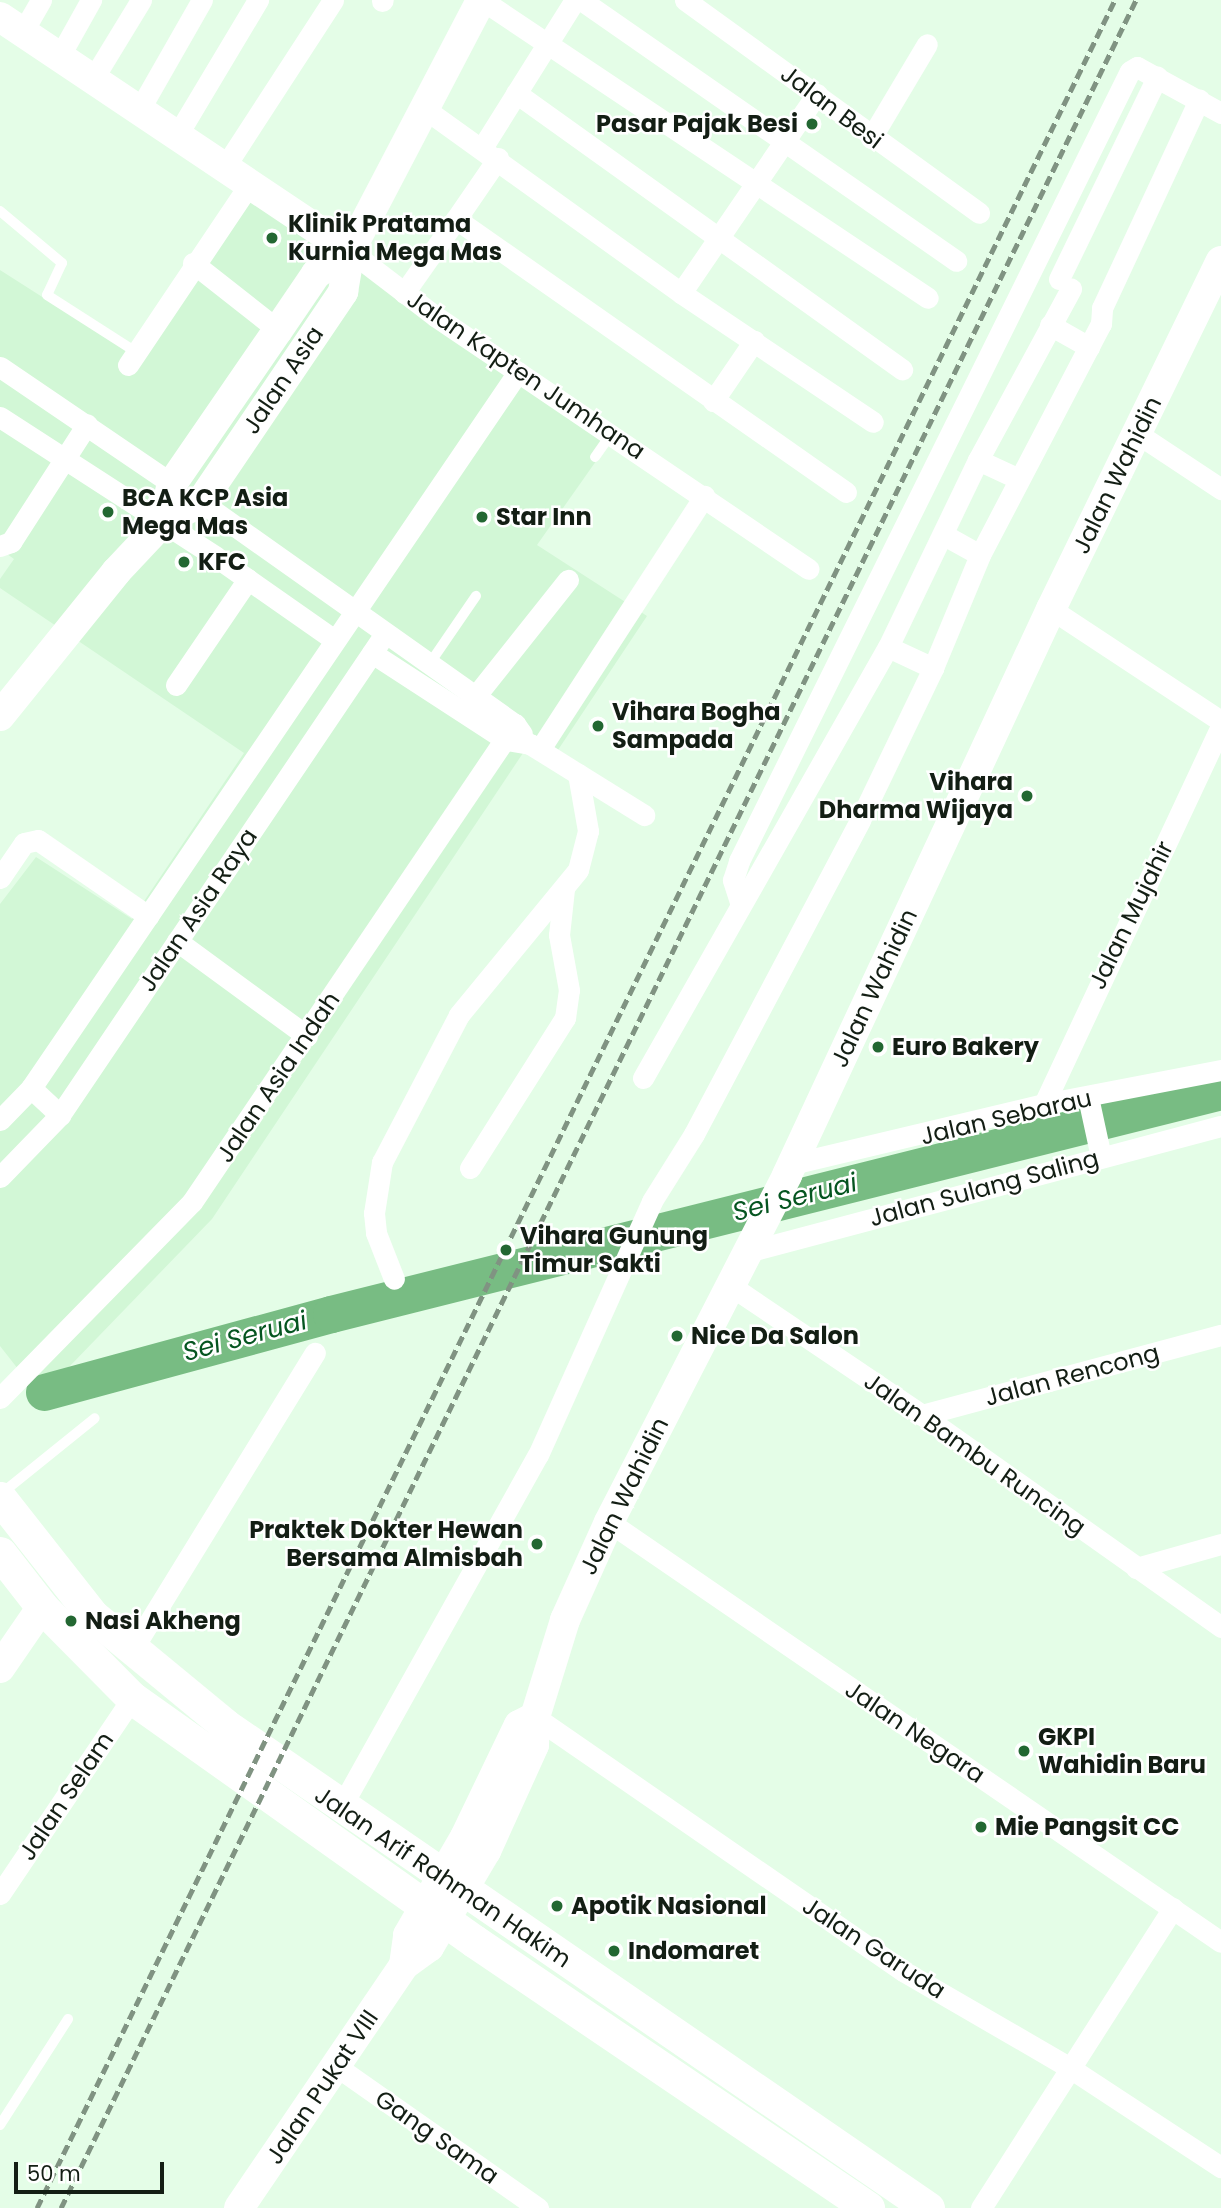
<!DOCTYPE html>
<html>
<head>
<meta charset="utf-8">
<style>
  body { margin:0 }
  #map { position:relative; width:1221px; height:2208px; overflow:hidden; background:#e4fde7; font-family:Poppins,sans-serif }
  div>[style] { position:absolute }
  .built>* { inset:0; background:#d2f7d6 }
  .river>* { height:37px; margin:-18.5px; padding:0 18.5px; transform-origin:18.5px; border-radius:18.5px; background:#78bc83 }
  .lane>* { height:10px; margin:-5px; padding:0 5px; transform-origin:5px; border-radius:5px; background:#fff }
  .street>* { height:21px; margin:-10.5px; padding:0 10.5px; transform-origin:10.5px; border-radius:10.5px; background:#fff }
  .secondary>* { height:30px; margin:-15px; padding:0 15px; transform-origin:15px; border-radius:15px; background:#fff }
  .primary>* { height:33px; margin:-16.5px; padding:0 16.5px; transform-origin:16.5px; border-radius:16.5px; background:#fff }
  .rail>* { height:5px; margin-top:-2.5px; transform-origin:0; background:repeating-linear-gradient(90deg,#809382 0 10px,transparent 0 15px) }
  .dots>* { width:19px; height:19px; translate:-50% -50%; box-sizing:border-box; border:4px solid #fff; border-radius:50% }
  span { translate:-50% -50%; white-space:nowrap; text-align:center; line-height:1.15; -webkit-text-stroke:5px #fff; paint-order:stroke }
  .street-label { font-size:24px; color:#131e14 }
  .poi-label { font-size:24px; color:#131e14; font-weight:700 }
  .right { translate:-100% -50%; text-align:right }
  .left { translate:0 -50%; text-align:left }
  .water-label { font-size:26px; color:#055520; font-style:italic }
  .scale { position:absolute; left:14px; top:2162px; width:150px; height:32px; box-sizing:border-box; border:4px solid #131e14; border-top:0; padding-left:9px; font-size:21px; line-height:24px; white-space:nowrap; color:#131e14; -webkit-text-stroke:5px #fff; paint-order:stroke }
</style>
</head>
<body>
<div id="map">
  <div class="built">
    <i style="clip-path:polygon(258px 187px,613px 437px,537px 545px,647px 616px,548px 765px,525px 750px,212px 1219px,40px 1397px,0 1346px,0 904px,36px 857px,132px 919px,244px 753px,0 588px,0 579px,14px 559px,0 549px,0 270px,141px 360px)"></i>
  </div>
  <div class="river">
    <i style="left:44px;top:1392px;width:297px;rotate:-15.2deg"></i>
    <i style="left:331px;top:1314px;width:918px;rotate:-14.07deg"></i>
  </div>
  <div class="lane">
    <i style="left:0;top:211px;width:81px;rotate:40deg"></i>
    <i style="left:62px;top:263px;width:35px;rotate:115deg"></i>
    <i style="left:47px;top:295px;width:106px;rotate:32.6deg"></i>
    <i style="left:595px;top:457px;width:28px;rotate:-55deg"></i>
    <i style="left:428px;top:666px;width:85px;rotate:-55.6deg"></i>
    <i style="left:2px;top:1493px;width:119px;rotate:-38.9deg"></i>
    <i style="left:0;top:2125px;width:126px;rotate:-57.3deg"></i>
  </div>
  <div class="street">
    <i style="left:482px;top:0;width:536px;rotate:33.75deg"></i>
    <i style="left:581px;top:0;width:457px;rotate:34.8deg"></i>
    <i style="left:685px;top:0;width:363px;rotate:35.9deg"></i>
    <i style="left:382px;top:1px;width:1px;rotate:-45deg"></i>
    <i style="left:22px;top:33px;width:38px;rotate:-60deg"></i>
    <i style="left:58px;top:59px;width:68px;rotate:-60.8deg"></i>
    <i style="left:91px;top:82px;width:96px;rotate:-58.6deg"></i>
    <i style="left:516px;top:93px;width:475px;rotate:35.6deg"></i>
    <i style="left:425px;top:109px;width:315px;rotate:35.7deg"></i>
    <i style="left:681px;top:293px;width:231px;rotate:33.9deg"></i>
    <i style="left:138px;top:112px;width:129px;rotate:-60.3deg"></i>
    <i style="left:176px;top:137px;width:160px;rotate:-59.1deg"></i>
    <i style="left:871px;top:138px;width:109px;rotate:-59.2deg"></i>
    <i style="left:482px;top:148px;width:175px;rotate:-57.9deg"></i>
    <i style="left:498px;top:158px;width:74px;rotate:124.5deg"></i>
    <i style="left:456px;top:219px;width:476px;rotate:35deg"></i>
    <i style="left:224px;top:168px;width:200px;rotate:-57deg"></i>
    <i style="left:350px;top:251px;width:107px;rotate:37.4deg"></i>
    <i style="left:435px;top:316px;width:451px;rotate:34.1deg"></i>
    <i style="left:193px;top:263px;width:108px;rotate:38.2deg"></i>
    <i style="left:1059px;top:279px;width:225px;rotate:-64.1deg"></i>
    <i style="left:404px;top:293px;width:90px;rotate:-54.9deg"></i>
    <i style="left:681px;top:293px;width:241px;rotate:-55.7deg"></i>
    <i style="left:1050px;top:325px;width:45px;rotate:29.4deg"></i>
    <i style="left:128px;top:365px;width:217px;rotate:-56.1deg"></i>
    <i style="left:0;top:367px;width:208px;rotate:34.2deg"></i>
    <i style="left:713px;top:401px;width:73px;rotate:-55.7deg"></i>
    <i style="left:0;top:417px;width:257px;rotate:32.9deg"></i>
    <i style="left:216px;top:557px;width:143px;rotate:35deg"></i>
    <i style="left:1138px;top:434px;width:100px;rotate:33.5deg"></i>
    <i style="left:978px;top:460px;width:45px;rotate:24.9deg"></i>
    <i style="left:201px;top:502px;width:385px;rotate:35.3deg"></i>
    <i style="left:515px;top:724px;width:12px;rotate:55deg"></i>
    <i style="left:944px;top:535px;width:41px;rotate:29.1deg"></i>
    <i style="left:0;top:546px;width:12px;rotate:-20deg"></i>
    <i style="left:11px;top:542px;width:140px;rotate:-57.2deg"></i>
    <i style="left:1051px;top:609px;width:204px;rotate:33.4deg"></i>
    <i style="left:888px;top:647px;width:50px;rotate:25deg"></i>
    <i style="left:372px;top:653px;width:160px;rotate:33deg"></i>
    <i style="left:506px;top:740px;width:24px;rotate:9deg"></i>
    <i style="left:530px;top:744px;width:57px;rotate:32deg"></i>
    <i style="left:578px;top:774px;width:58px;rotate:80deg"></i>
    <i style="left:588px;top:831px;width:40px;rotate:104.4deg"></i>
    <i style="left:578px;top:870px;width:188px;rotate:129.4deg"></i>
    <i style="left:459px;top:1015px;width:166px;rotate:117.6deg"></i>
    <i style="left:382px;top:1162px;width:52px;rotate:98.9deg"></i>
    <i style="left:374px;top:1213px;width:20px;rotate:84deg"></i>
    <i style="left:376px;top:1233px;width:49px;rotate:68.6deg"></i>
    <i style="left:176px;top:685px;width:128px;rotate:-55.8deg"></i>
    <i style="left:474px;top:698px;width:151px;rotate:-51.5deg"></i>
    <i style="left:540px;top:749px;width:302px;rotate:-57deg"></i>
    <i style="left:578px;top:774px;width:78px;rotate:31.8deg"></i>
    <i style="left:0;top:878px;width:42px;rotate:-55.6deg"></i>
    <i style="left:24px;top:843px;width:14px;rotate:-12deg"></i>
    <i style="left:38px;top:840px;width:134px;rotate:34.6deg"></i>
    <i style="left:740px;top:902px;width:23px;rotate:-108deg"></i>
    <i style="left:733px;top:880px;width:20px;rotate:-72deg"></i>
    <i style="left:739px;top:861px;width:881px;rotate:-63.67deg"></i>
    <i style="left:1130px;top:71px;width:8px;rotate:-30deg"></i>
    <i style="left:1137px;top:67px;width:96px;rotate:28.7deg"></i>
    <i style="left:177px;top:941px;width:161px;rotate:36.2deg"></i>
    <i style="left:643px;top:1078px;width:496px;rotate:-60.4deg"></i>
    <i style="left:888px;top:647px;width:208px;rotate:-64.3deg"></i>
    <i style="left:978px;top:460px;width:195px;rotate:-61.5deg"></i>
    <i style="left:31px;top:1088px;width:40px;rotate:43deg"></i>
    <i style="left:1088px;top:1097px;width:61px;rotate:77.8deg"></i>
    <i style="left:1044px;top:1104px;width:416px;rotate:-64.9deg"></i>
    <i style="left:0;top:1120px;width:45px;rotate:-45.9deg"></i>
    <i style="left:31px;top:1088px;width:866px;rotate:-55.78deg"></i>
    <i style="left:792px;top:1164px;width:259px;rotate:-13.4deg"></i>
    <i style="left:1044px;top:1104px;width:180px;rotate:-10.9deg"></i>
    <i style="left:470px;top:1168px;width:178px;rotate:-57.7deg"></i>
    <i style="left:565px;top:1018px;width:28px;rotate:-82deg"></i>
    <i style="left:569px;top:990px;width:56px;rotate:-100.3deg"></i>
    <i style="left:559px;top:935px;width:46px;rotate:-83.8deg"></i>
    <i style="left:0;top:1177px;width:86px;rotate:-45.9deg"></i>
    <i style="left:60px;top:1115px;width:579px;rotate:-55.98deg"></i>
    <i style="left:747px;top:1252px;width:490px;rotate:-14.9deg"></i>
    <i style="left:728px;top:1284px;width:234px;rotate:34deg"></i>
    <i style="left:922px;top:1415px;width:367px;rotate:35.3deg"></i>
    <i style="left:0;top:1398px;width:274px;rotate:-45.6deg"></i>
    <i style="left:192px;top:1202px;width:577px;rotate:-55.95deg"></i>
    <i style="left:922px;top:1415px;width:310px;rotate:-15deg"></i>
    <i style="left:609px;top:1522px;width:742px;rotate:34.46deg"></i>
    <i style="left:1136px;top:1568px;width:88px;rotate:-15.8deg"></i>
    <i style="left:132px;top:1650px;width:349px;rotate:-58.4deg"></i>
    <i style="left:535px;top:1717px;width:447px;rotate:34.6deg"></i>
    <i style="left:903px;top:1971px;width:193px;rotate:30.1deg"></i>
    <i style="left:1070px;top:2068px;width:181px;rotate:33.3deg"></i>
    <i style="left:341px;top:1807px;width:403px;rotate:-60.8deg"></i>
    <i style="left:538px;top:1455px;width:278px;rotate:-65.8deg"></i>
    <i style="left:652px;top:1201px;width:79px;rotate:-57.9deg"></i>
    <i style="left:694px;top:1134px;width:355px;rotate:-62.1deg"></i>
    <i style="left:860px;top:820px;width:169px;rotate:-64.3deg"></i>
    <i style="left:933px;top:668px;width:122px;rotate:-67.4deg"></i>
    <i style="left:980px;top:555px;width:261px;rotate:-62.4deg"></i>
    <i style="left:1101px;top:324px;width:16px;rotate:-86deg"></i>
    <i style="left:1102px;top:308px;width:230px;rotate:-65deg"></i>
    <i style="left:0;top:1894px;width:236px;rotate:-56deg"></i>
    <i style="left:336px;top:2066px;width:247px;rotate:35.1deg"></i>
    <i style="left:981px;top:2208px;width:356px;rotate:-57.4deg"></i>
  </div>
  <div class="secondary">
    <i style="left:0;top:17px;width:421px;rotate:33.8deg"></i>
    <i style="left:163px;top:522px;width:39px;rotate:-77deg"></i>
    <i style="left:172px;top:484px;width:187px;rotate:-55.5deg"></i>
    <i style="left:278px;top:330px;width:68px;rotate:-55.8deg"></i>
    <i style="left:316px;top:274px;width:41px;rotate:-34.1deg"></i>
    <i style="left:0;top:716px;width:185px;rotate:-51.1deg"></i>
    <i style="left:116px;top:572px;width:69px;rotate:-46.8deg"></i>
    <i style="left:163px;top:522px;width:43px;rotate:-27.8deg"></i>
    <i style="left:201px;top:502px;width:254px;rotate:-55.9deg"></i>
    <i style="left:343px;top:292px;width:42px;rotate:-80.3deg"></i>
    <i style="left:350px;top:251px;width:283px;rotate:-62.4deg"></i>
    <i style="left:0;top:1668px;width:74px;rotate:-55.5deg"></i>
    <i style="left:404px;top:1965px;width:30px;rotate:-82deg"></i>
    <i style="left:408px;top:1935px;width:113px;rotate:-59.8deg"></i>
    <i style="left:465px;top:1837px;width:124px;rotate:-64.3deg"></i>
    <i style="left:519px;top:1725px;width:18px;rotate:-27deg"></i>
    <i style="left:239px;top:2208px;width:294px;rotate:-55.8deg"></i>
    <i style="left:404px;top:1965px;width:31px;rotate:-36deg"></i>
    <i style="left:429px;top:1947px;width:112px;rotate:-59.3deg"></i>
    <i style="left:486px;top:1851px;width:116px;rotate:-65.6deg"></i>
    <i style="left:534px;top:1745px;width:28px;rotate:-88deg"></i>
    <i style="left:535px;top:1717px;width:102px;rotate:-72.8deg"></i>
    <i style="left:565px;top:1620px;width:107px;rotate:-65.8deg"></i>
    <i style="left:609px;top:1522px;width:390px;rotate:-62.8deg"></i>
    <i style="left:787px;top:1175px;width:625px;rotate:-64.99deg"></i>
    <i style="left:1051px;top:609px;width:387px;rotate:-64deg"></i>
  </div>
  <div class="primary">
    <i style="left:0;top:1498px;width:150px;rotate:51.8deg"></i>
    <i style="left:93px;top:1616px;width:171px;rotate:39.5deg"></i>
    <i style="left:225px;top:1725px;width:853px;rotate:34.49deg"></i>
    <i style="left:0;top:1553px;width:68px;rotate:52.1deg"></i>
    <i style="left:42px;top:1607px;width:128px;rotate:45.3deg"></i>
    <i style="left:132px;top:1698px;width:420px;rotate:35.4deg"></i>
    <i style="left:474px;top:1941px;width:476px;rotate:34.1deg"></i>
  </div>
  <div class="rail">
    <i style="left:37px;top:2208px;width:2457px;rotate:-63.98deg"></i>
    <i style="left:61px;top:2208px;width:2456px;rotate:-64.04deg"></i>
  </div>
  <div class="dots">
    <i style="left:812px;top:124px;background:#236732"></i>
    <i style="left:272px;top:238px;background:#236732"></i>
    <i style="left:108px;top:512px;background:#236732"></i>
    <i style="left:482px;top:517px;background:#236732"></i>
    <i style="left:184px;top:562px;background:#236732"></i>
    <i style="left:598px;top:726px;background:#236732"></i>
    <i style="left:1027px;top:796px;background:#236732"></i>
    <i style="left:878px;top:1047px;background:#236732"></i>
    <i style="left:506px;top:1250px;background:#236732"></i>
    <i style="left:677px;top:1336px;background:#236732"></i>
    <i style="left:537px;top:1544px;background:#236732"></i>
    <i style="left:71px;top:1621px;background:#236732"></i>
    <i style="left:1024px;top:1751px;background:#236732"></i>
    <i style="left:981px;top:1827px;background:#236732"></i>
    <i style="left:557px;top:1906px;background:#236732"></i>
    <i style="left:614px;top:1951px;background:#236732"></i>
  </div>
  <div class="street-label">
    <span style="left:832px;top:107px;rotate:37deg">Jalan Besi</span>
    <span style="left:526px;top:375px;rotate:34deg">Jalan Kapten Jumhana</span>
    <span style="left:283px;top:380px;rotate:-56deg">Jalan Asia</span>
    <span style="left:1117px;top:475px;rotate:-64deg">Jalan Wahidin</span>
    <span style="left:198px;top:910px;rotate:-56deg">Jalan Asia Raya</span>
    <span style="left:1131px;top:915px;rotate:-64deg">Jalan Mujahir</span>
    <span style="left:874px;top:988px;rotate:-65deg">Jalan Wahidin</span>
    <span style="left:278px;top:1077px;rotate:-56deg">Jalan Asia Indah</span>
    <span style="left:1006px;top:1117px;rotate:-13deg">Jalan Sebarau</span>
    <span style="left:984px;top:1188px;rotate:-15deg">Jalan Sulang Saling</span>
    <span style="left:1072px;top:1375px;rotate:-15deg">Jalan Rencong</span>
    <span style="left:975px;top:1454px;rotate:35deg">Jalan Bambu Runcing</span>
    <span style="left:624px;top:1496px;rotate:-64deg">Jalan Wahidin</span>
    <span style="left:915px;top:1732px;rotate:34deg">Jalan Negara</span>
    <span style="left:66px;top:1796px;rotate:-56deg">Jalan Selam</span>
    <span style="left:443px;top:1877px;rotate:34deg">Jalan Arif Rahman Hakim</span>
    <span style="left:874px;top:1948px;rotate:33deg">Jalan Garuda</span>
    <span style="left:322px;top:2087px;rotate:-56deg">Jalan Pukat VIII</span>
    <span style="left:437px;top:2137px;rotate:35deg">Gang Sama</span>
  </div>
  <div class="poi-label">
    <span class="right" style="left:798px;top:124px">Pasar Pajak Besi</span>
    <span class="left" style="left:288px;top:238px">Klinik Pratama<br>Kurnia Mega Mas</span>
    <span class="left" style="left:122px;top:512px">BCA KCP Asia<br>Mega Mas</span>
    <span class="left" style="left:496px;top:517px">Star Inn</span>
    <span class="left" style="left:198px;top:562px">KFC</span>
    <span class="left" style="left:612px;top:726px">Vihara Bogha<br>Sampada</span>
    <span class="right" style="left:1013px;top:796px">Vihara<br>Dharma Wijaya</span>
    <span class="left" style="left:892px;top:1047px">Euro Bakery</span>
    <span class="left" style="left:520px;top:1250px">Vihara Gunung<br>Timur Sakti</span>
    <span class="left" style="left:691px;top:1336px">Nice Da Salon</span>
    <span class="right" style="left:523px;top:1544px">Praktek Dokter Hewan<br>Bersama Almisbah</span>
    <span class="left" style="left:85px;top:1621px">Nasi Akheng</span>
    <span class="left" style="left:1038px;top:1751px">GKPI<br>Wahidin Baru</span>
    <span class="left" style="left:995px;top:1827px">Mie Pangsit CC</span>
    <span class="left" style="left:571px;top:1906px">Apotik Nasional</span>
    <span class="left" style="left:628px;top:1951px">Indomaret</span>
  </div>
  <div class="water-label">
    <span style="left:795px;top:1198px;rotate:-14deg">Sei Seruai</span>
    <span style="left:245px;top:1337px;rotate:-15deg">Sei Seruai</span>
  </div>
  <div class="scale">50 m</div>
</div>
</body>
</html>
